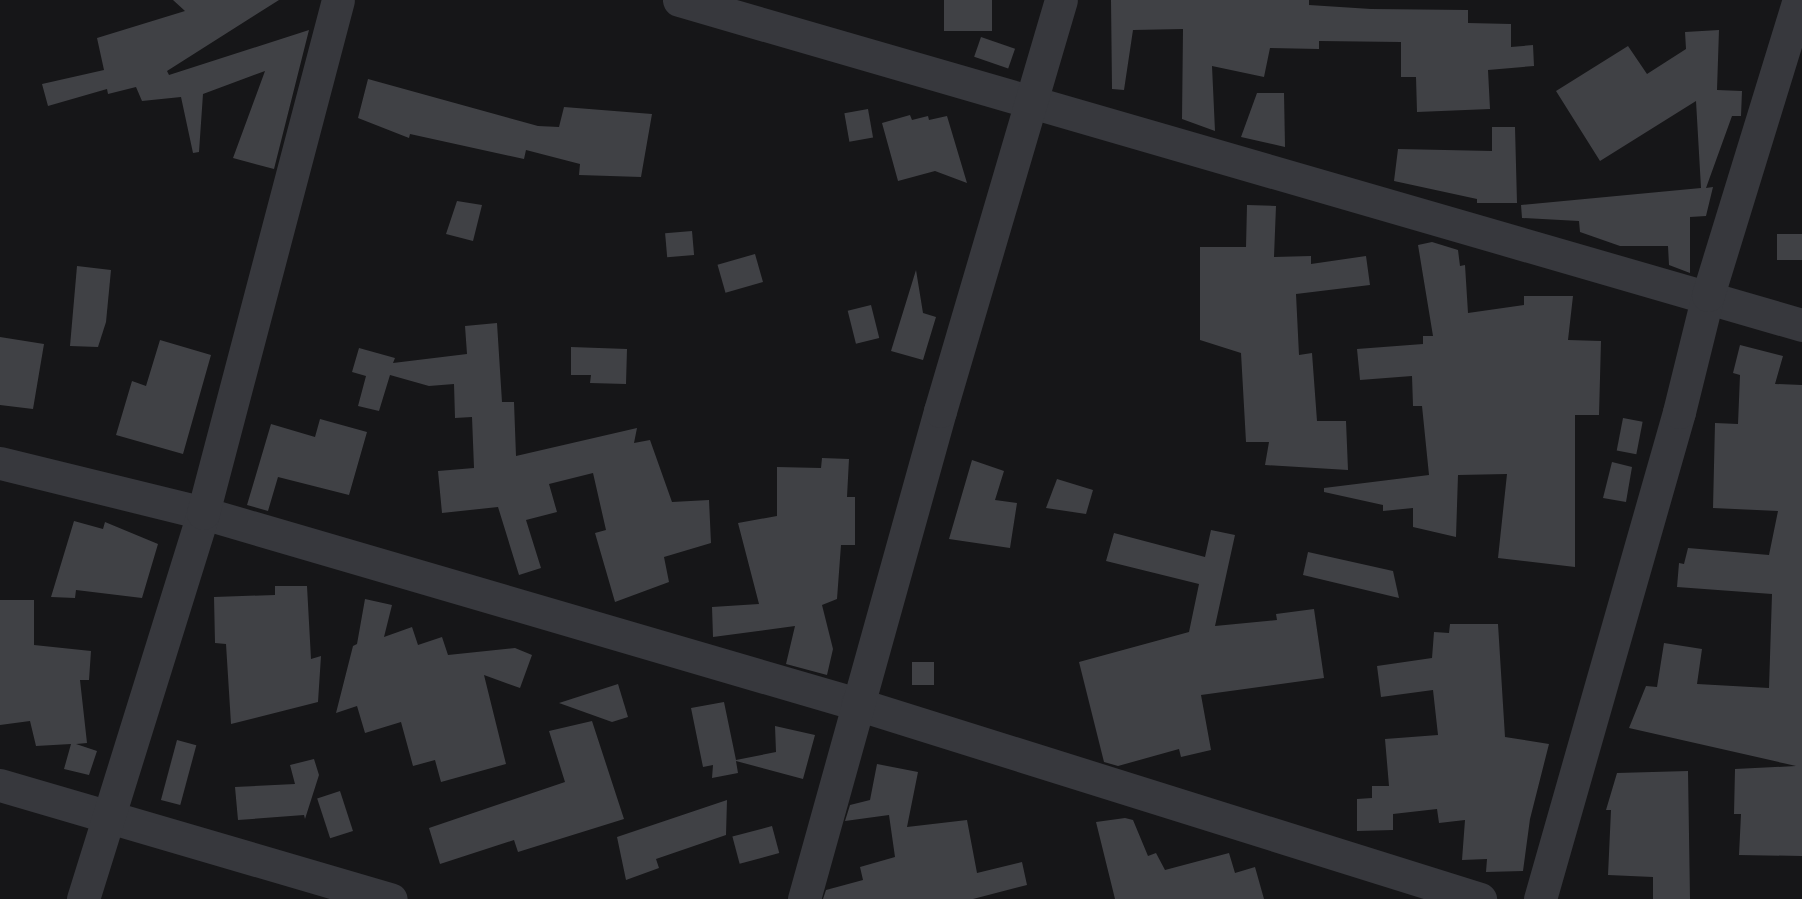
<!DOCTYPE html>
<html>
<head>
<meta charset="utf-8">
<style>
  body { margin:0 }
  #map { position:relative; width:1802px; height:899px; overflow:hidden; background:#161618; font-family:Cabin,sans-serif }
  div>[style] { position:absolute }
  .building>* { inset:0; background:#404145; transform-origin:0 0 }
  .minor>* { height:33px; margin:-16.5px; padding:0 16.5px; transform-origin:16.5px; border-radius:16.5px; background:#37383d }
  span { translate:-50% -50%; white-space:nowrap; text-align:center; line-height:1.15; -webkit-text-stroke:4.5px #111113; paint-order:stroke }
</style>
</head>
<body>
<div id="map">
  <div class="building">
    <i style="clip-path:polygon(173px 0,279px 0,167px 71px,169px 75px,309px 30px,274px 169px,233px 158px,265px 71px,203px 94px,199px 152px,193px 153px,181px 97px,142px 101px,136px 87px,108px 94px,107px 89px,48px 106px,42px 84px,104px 70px,97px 38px,185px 11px)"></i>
    <i style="left:944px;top:0;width:48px;height:31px"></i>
    <i style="clip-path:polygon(1111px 0,1309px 0,1309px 5px,1371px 9px,1468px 10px,1468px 23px,1511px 24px,1511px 47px,1533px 45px,1534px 66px,1488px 70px,1490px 109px,1417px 112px,1416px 77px,1401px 77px,1401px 42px,1319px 41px,1319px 49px,1270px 48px,1264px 77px,1212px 66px,1215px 131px,1182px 119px,1183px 29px,1133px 30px,1124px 90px,1112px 89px)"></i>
    <i style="clip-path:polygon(1719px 30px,1717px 90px,1742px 91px,1741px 116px,1732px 116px,1706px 188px,1713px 187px,1706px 216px,1690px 217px,1690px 273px,1669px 265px,1668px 246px,1620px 246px,1580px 232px,1579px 221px,1522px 218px,1521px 205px,1701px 188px,1696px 101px,1600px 161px,1556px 91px,1628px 46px,1647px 74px,1686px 49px,1685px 32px)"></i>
    <i style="left:981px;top:37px;width:36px;height:21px;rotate:19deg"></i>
    <i style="clip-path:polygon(368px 79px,538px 126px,559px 127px,564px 107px,652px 114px,641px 177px,579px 175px,580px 164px,526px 150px,524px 159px,410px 134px,409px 138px,358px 118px)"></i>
    <i style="clip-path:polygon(1257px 93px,1284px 93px,1285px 147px,1241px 137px)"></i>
    <i style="left:868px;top:109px;width:29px;height:24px;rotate:80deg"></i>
    <i style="clip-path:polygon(910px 115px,912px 120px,928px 116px,929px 120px,947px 116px,967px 183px,935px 171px,898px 181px,882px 123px)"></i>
    <i style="clip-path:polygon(1492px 127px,1515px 127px,1517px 203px,1477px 203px,1477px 199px,1394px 181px,1398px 149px,1492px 151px)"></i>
    <i style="clip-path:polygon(457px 201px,482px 205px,473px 241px,446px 234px)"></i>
    <i style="clip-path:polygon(1247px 205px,1276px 206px,1274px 257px,1311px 256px,1311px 264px,1366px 256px,1370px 285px,1296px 294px,1299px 355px,1312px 353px,1317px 421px,1346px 421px,1348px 470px,1265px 465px,1269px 442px,1246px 442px,1241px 353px,1200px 340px,1200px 247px,1246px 247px)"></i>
    <i style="left:692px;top:231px;width:24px;height:27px;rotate:85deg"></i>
    <i style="left:1802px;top:234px;width:26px;height:25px;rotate:90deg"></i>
    <i style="clip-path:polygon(1432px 242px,1458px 250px,1460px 266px,1465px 265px,1468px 313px,1524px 305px,1524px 296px,1573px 296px,1568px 340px,1601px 341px,1599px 415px,1575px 415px,1575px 567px,1498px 558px,1507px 474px,1458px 475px,1456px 537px,1413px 527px,1413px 508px,1383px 511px,1383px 505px,1324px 492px,1324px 488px,1429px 475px,1422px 406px,1413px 406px,1412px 376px,1360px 380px,1357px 349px,1423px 344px,1423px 336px,1433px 336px,1418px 245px)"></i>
    <i style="left:755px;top:254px;width:29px;height:39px;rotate:74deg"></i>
    <i style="clip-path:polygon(77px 266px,111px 270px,106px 322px,98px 347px,70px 346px)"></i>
    <i style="clip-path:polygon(916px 270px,923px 313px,936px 317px,923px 360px,891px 351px)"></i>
    <i style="left:871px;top:305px;width:34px;height:24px;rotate:76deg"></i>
    <i style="clip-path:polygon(497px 323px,502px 402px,514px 402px,516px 456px,637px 428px,634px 443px,650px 440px,672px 502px,709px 500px,711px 543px,664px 557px,669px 582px,615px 602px,595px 533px,606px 530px,593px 473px,549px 484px,557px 512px,526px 520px,541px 568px,519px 575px,498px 507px,442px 513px,438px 471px,474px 468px,472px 417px,455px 418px,454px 384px,429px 386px,390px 375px,379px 411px,358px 406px,366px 376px,352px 372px,359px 348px,395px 358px,393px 363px,467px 354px,465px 326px)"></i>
    <i style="clip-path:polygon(0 337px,44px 344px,33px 409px,0 405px)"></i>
    <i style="clip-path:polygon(160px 340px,211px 355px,183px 454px,116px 435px,132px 381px,146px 386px)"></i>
    <i style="clip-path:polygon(1740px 345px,1783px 356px,1775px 384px,1802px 385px,1802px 856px,1739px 855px,1741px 814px,1734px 814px,1735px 769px,1796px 766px,1629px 728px,1646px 686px,1657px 687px,1664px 643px,1702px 649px,1697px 684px,1769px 688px,1772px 594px,1677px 587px,1679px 563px,1684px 564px,1688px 548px,1769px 555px,1778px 511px,1713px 508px,1715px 423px,1738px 424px,1740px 375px,1733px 373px)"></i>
    <i style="clip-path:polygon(571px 347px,627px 349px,626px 384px,590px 383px,591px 375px,571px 375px)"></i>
    <i style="left:1623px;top:418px;width:20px;height:33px;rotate:11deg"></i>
    <i style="clip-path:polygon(320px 419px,367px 432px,349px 495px,278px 477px,268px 511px,247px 505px,271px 424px,315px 437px)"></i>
    <i style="clip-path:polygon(822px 458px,849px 459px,847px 497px,855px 497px,855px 545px,841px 545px,837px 599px,822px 605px,833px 649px,827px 675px,786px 664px,795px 626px,713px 637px,712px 607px,759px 604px,738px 523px,777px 516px,777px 467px,821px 468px)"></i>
    <i style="clip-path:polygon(972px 460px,1004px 471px,995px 500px,1017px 503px,1010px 548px,949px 539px)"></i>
    <i style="clip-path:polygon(1612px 462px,1632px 467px,1626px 502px,1603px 498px)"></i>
    <i style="clip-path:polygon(1057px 479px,1093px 490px,1086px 514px,1046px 508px)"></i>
    <i style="clip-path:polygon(74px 521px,103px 529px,105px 522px,158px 544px,142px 598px,76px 590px,75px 598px,51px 597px)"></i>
    <i style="clip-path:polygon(1211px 530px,1235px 535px,1215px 626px,1277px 620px,1276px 614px,1314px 609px,1324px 678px,1201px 695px,1211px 750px,1181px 757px,1179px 749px,1118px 766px,1104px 762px,1079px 662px,1189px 632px,1199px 584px,1106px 561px,1114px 533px,1205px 557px)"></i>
    <i style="clip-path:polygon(1308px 552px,1393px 571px,1399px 598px,1303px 575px)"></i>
    <i style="clip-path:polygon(275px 586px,307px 586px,311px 659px,321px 656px,318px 702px,231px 724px,226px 644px,215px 643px,214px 597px,275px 595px)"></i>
    <i style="clip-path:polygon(365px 599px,392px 605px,384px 637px,412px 627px,418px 645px,442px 637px,448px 655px,515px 648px,532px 655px,520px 688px,484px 675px,506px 764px,441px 782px,435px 760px,413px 766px,401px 722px,365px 733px,357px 706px,336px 713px,353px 646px,357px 644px)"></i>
    <i style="clip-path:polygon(0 600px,34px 600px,34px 645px,91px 651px,89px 680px,80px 680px,87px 743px,76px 744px,97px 751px,89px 775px,64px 769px,71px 744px,36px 746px,30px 721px,0 725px)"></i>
    <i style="clip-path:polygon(1450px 624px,1498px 624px,1505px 737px,1549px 744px,1530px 819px,1523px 871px,1486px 872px,1487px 859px,1462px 860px,1465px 820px,1439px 823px,1437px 809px,1393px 814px,1393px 830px,1357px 831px,1357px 799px,1372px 798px,1372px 786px,1389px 786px,1385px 739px,1438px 735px,1433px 690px,1381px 697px,1377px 666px,1432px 658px,1434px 632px,1449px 633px)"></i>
    <i style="left:912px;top:662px;width:22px;height:23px"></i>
    <i style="clip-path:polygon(618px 684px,628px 717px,612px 722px,559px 703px)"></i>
    <i style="clip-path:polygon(724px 702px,736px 760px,776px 752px,775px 726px,815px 735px,803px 779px,736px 761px,738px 773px,712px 778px,713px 765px,703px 767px,691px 708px)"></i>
    <i style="clip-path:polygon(592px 721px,624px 819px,518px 852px,514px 840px,440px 864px,429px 828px,565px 782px,549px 731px)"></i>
    <i style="left:177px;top:740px;width:20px;height:62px;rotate:15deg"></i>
    <i style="clip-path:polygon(314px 759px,319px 775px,305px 819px,304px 815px,238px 820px,235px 787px,295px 784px,290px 765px)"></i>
    <i style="clip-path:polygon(877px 764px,918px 772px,907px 827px,967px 820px,977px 873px,1022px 862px,1027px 885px,973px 899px,823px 899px,826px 890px,863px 880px,860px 867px,895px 857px,889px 815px,845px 821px,850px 805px,870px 800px)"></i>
    <i style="clip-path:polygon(1688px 771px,1690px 899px,1653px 899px,1653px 877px,1608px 875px,1611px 810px,1606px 810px,1617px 773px)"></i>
    <i style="left:340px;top:791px;width:42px;height:24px;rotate:72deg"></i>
    <i style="clip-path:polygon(727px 800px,726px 835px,656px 859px,659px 868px,626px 880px,617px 837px)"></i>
    <i style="clip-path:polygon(1125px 818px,1133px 820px,1148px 856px,1156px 853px,1165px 870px,1229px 853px,1235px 873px,1255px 867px,1264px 899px,1115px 899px,1096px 822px)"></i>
    <i style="left:772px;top:826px;width:28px;height:41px;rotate:75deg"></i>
  </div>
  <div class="minor">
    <i style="left:679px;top:0;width:1169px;rotate:16.14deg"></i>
    <i style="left:0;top:463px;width:209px;rotate:13.8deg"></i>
    <i style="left:203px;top:513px;width:681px;rotate:16.28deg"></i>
    <i style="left:857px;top:704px;width:653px;rotate:17.38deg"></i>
    <i style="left:0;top:785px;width:407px;rotate:16.3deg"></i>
    <i style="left:83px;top:899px;width:404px;rotate:-72.7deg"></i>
    <i style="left:203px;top:513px;width:530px;rotate:-75.26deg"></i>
    <i style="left:804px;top:899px;width:507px;rotate:-74.43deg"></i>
    <i style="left:940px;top:411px;width:428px;rotate:-73.6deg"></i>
    <i style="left:1540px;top:899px;width:506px;rotate:-74.07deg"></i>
    <i style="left:1679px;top:412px;width:121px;rotate:-76.1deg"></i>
    <i style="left:1708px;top:295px;width:309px;rotate:-72.9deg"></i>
  </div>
</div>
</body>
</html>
